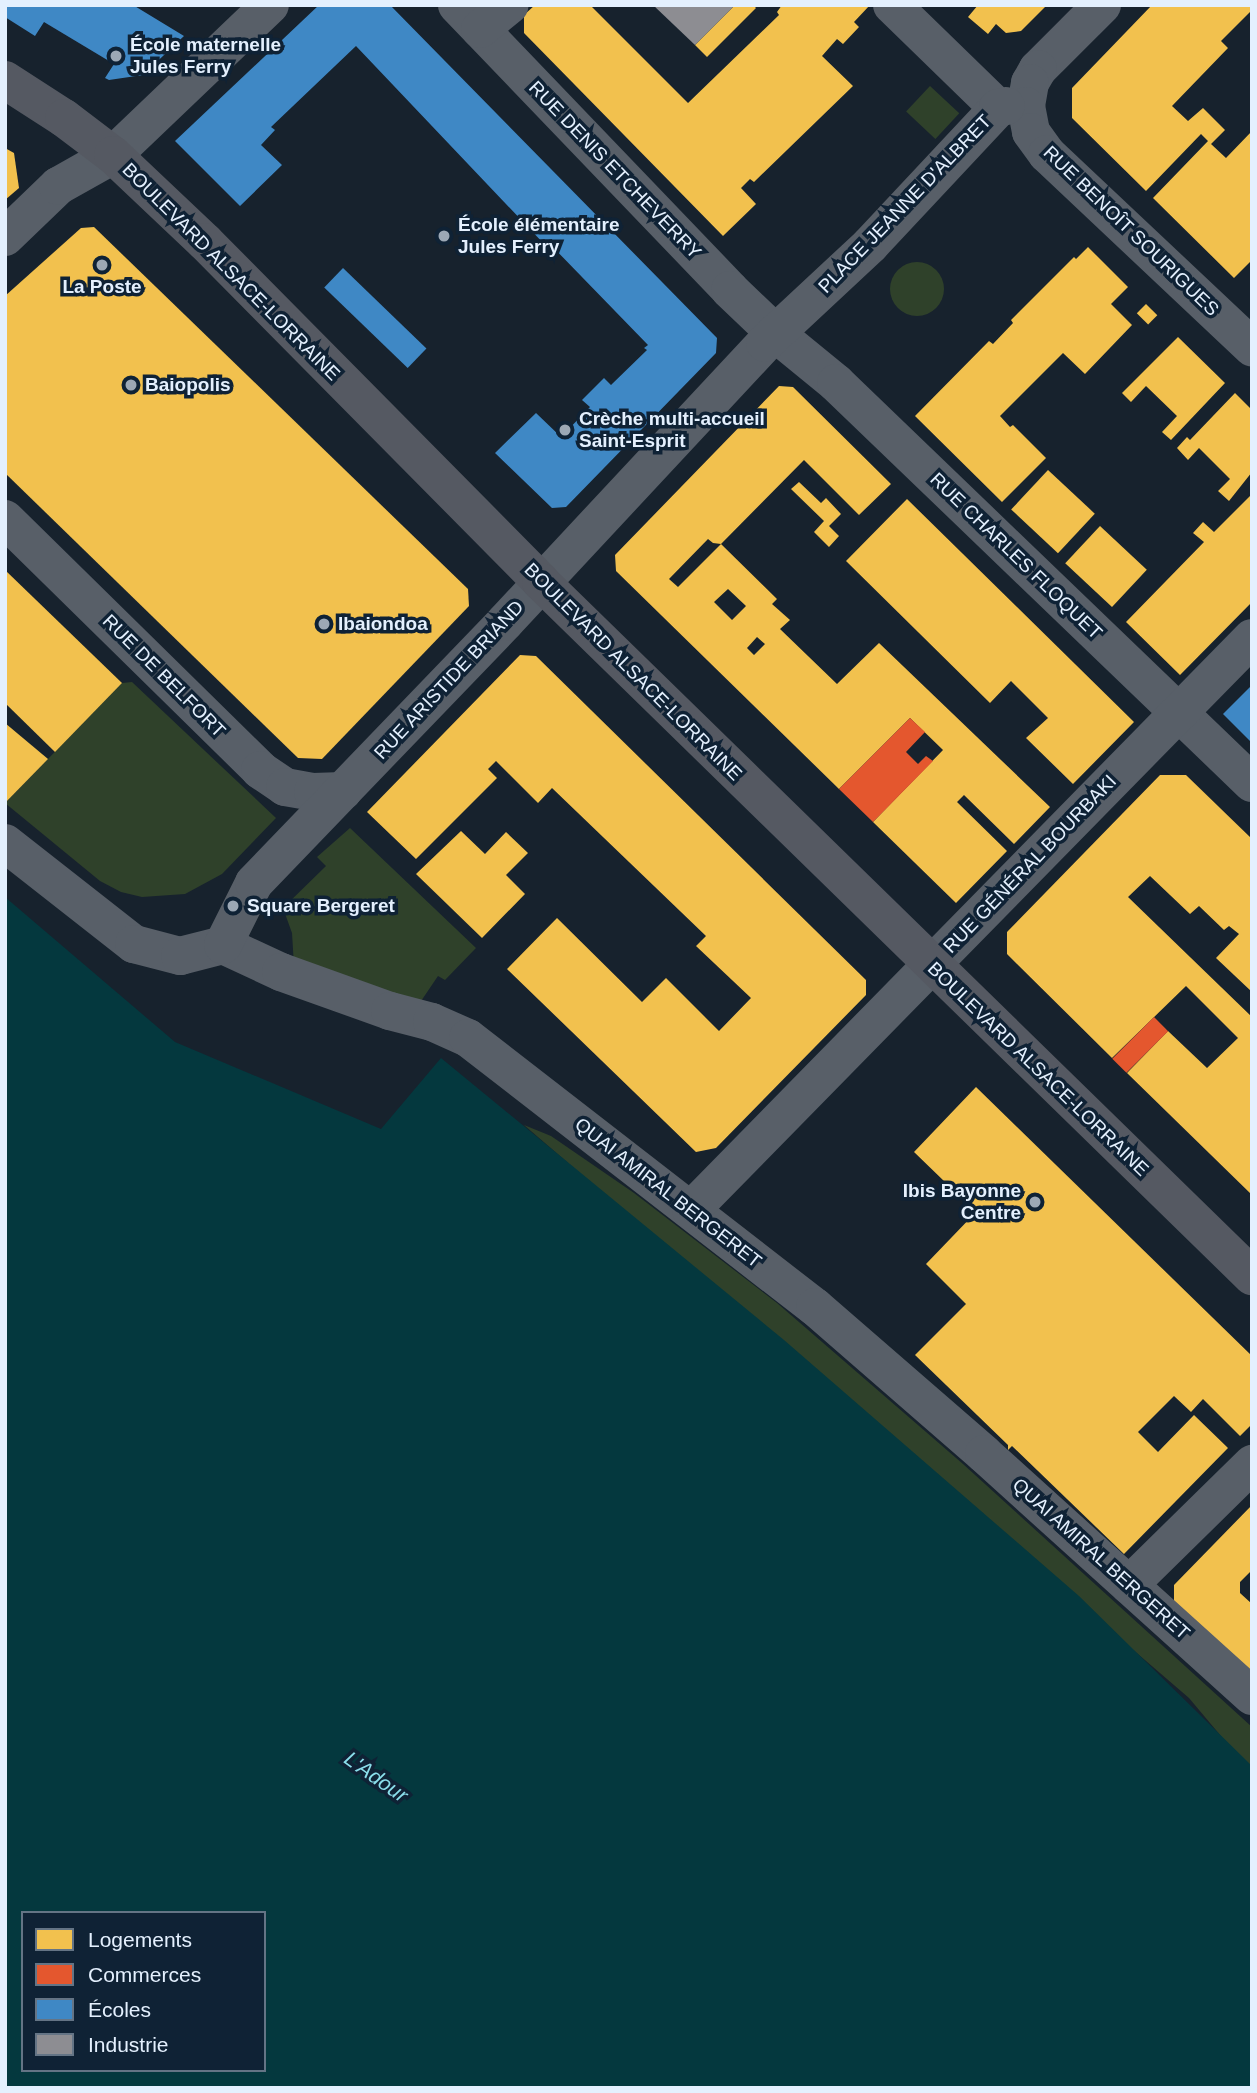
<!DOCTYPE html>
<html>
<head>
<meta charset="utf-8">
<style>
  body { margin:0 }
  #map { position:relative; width:1257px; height:2093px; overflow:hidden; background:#17222d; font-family:Arial,sans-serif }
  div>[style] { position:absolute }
  .green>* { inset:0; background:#2f412a; transform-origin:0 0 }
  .round { border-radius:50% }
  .water>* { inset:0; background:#04383e }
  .homes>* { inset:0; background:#f2c14e; transform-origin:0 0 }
  .shops>* { inset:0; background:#e4572e; transform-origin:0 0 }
  .schools>* { inset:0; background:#3f88c5; transform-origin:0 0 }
  .industry>* { inset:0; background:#8d8d92 }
  .street>* { height:38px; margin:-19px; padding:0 19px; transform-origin:19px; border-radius:19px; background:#585f68 }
  .secondary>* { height:38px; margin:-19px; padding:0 19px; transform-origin:19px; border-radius:19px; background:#555962 }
  .dots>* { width:19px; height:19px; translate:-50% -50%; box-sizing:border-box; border:4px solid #0f2235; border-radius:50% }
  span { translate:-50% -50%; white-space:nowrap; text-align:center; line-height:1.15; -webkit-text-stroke:7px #0f2235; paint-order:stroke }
  .poi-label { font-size:19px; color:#e4f0fe; font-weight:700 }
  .left { translate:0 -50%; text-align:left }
  .right { translate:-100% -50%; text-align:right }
  .street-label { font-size:19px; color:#e4f0fe }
  .water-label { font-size:21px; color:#8adeeb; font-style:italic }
  .frame { position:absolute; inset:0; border:7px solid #e4f0fe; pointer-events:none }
  .legend { position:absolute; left:21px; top:1911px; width:245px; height:161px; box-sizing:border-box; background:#0f2235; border:2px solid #647485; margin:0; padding:9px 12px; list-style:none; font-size:21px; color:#e4f0fe }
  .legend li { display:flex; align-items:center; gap:14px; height:35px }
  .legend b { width:35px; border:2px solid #647485 }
</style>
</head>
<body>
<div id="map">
  <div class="green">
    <i style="left:930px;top:86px;width:40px;height:35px;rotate:43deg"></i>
    <i class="round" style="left:890px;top:262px;width:54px;height:54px"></i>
    <i style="clip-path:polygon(132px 682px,276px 818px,222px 874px,185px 894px,142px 897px,121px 892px,100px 881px,5px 803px,122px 683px)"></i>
    <i style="clip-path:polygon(350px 828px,476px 948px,445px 980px,438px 976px,417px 1007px,294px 966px,292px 933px,283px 908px,326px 866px,317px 857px)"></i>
    <i style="clip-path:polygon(524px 1125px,551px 1136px,634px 1193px,777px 1303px,963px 1464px,1252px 1727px,1252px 1773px,1189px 1698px)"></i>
  </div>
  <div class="water">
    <i style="clip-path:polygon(evenodd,5px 897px,175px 1042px,381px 1129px,441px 1058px,784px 1340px,1079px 1596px,1252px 1766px,1252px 2088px,5px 2088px,5px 897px,23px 1913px,264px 1913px,264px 2070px,23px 2070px,23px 1913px)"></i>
  </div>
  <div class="homes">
    <i style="clip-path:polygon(535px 5px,590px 5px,688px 103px,779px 15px,777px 12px,782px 5px,870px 5px,854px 22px,859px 27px,843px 44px,837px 39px,822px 56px,853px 86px,754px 182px,750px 179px,741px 188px,756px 204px,723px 236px,524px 33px,524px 15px)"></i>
    <i style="clip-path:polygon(735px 5px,753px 5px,756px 8px,707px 57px,695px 45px)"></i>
    <i style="clip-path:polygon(978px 5px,1047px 5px,1021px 31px,1006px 33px,996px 24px,988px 34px,968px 17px)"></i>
    <i style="clip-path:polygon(1152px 5px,1252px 5px,1252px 10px,1221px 41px,1228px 48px,1172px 106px,1188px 121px,1203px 108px,1225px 130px,1211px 144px,1226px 158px,1252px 131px,1252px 260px,1234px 278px,1153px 198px,1208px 141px,1201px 134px,1146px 191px,1072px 118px,1072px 88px)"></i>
    <i style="clip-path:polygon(5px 148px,14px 153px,19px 188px,5px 200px)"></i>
    <i style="clip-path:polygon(94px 227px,468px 589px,469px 606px,322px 759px,298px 758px,5px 473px,5px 296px,81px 228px)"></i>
    <i style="clip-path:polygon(1088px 247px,1128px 287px,1111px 304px,1132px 325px,1085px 374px,1063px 353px,1000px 416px,1010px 427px,1013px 425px,1046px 458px,1002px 502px,915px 416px,989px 341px,993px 344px,1013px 323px,1011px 320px,1074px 257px,1076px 259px)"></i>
    <i style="left:1146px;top:304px;width:16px;height:13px;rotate:45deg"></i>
    <i style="clip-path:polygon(1178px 337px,1225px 383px,1171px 440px,1162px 432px,1177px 416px,1146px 386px,1131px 402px,1122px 393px)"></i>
    <i style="clip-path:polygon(evenodd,779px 386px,793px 387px,891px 484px,859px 515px,804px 460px,721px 544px,777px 599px,772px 604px,790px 620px,780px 629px,837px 684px,879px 643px,1050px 807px,1014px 844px,964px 795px,957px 802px,1007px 851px,956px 903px,873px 822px,943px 750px,910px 718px,839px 789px,616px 571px,615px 555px,779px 386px,708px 539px,713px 543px,721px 544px,678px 587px,669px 579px,708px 539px,779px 386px,728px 589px,746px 606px,732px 620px,714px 602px,728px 589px,779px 386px,757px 637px,765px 644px,754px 655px,747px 648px,757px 637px)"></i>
    <i style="clip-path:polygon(1235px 393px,1252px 410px,1252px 472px,1229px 501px,1218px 491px,1230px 479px,1199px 448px,1188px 460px,1177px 448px,1187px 437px,1190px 440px)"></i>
    <i style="left:1048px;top:470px;width:64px;height:54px;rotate:43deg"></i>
    <i style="clip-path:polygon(799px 482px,821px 503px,826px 498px,841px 514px,829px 526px,839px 536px,829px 547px,814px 532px,824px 521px,791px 489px)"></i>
    <i style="clip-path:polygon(1252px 494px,1252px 602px,1180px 675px,1126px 622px,1204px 542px,1193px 533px,1203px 522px,1214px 532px)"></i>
    <i style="clip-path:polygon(907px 499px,1134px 722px,1073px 784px,1026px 738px,1048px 718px,1011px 681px,990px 703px,846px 561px)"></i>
    <i style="left:1100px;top:526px;width:64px;height:51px;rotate:43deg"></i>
    <i style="clip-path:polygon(5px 570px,122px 683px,55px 752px,5px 703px)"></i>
    <i style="clip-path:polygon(520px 655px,536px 656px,866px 980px,866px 995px,716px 1148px,696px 1152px,507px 969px,557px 918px,642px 1002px,666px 978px,719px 1031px,751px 998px,696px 946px,706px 936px,552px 788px,538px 803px,496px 761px,488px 769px,497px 778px,416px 859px,367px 812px)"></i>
    <i style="clip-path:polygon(5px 723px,48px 759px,5px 803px)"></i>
    <i style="clip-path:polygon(1160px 775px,1186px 775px,1252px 839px,1252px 992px,1216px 958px,1239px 934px,1229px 926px,1224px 930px,1199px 906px,1190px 914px,1150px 876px,1128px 897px,1252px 1017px,1252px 1195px,1127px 1073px,1168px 1031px,1207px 1068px,1238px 1038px,1186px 986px,1112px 1058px,1007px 954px,1007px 932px)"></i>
    <i style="clip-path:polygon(461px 831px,485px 854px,506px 832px,528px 853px,506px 875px,525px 894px,482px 938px,416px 874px)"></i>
    <i style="clip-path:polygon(976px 1087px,1252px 1356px,1252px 1424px,1240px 1436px,1203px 1399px,1191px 1412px,1174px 1396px,1138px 1432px,1158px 1452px,1194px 1415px,1228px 1448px,1124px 1554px,1012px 1446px,1008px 1450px,1008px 1445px,915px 1355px,966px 1304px,926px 1264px,976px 1212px,914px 1152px)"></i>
    <i style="clip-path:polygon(1252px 1505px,1252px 1570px,1240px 1582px,1240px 1593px,1252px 1604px,1252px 1676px,1174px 1601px,1174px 1585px)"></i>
  </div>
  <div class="shops">
    <i style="clip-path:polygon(910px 718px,925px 732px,906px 752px,918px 764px,926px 756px,933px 761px,873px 822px,839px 789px)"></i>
    <i style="left:1154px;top:1017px;width:20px;height:59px;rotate:45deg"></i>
  </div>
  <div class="schools">
    <i style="clip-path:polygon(5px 5px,133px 5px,184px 36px,143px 75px,109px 80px,105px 78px,114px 64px,44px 22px,35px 36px,5px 17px)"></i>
    <i style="clip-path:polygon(319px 5px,390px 5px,717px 338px,716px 353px,566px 507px,552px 508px,495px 453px,536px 413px,561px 437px,590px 407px,582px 400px,604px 378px,611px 385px,647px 350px,644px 348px,648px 345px,548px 242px,545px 245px,356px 46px,271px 127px,275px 130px,261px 145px,282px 165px,240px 206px,175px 141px)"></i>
    <i style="left:343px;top:268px;width:116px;height:27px;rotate:44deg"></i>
    <i style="clip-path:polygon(1252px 685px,1252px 743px,1223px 714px)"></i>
  </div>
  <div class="industry">
    <i style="clip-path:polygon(653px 5px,735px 5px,695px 45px)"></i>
  </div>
  <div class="street">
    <i style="left:457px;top:5px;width:395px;rotate:46.2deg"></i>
    <i style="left:730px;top:290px;width:62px;rotate:43.7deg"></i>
    <i style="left:775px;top:333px;width:79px;rotate:39.3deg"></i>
    <i style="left:836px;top:383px;width:577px;rotate:43.88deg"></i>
    <i style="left:892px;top:5px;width:148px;rotate:44.2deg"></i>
    <i style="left:1102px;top:5px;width:91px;rotate:135deg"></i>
    <i style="left:1038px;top:69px;width:16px;rotate:120deg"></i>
    <i style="left:1030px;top:83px;width:23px;rotate:100deg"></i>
    <i style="left:1026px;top:106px;width:26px;rotate:79deg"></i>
    <i style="left:1031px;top:132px;width:27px;rotate:54deg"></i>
    <i style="left:1047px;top:154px;width:282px;rotate:43.3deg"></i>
    <i style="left:480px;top:29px;width:38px;rotate:-39deg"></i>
    <i style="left:5px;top:237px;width:74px;rotate:-43.9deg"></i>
    <i style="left:58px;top:186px;width:63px;rotate:-29.4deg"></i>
    <i style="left:113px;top:155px;width:217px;rotate:-43.7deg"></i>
    <i style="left:5px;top:519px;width:358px;rotate:44.5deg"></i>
    <i style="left:260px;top:770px;width:30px;rotate:34deg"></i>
    <i style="left:285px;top:787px;width:28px;rotate:10deg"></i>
    <i style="left:313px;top:792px;width:30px;rotate:-2deg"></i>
    <i style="left:5px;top:843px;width:164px;rotate:38.1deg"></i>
    <i style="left:134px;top:944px;width:48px;rotate:14.6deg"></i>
    <i style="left:180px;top:956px;width:44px;rotate:-14.3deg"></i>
    <i style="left:223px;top:945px;width:64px;rotate:25deg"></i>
    <i style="left:281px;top:972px;width:116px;rotate:19.7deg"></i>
    <i style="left:390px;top:1011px;width:43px;rotate:14.7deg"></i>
    <i style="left:432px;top:1022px;width:39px;rotate:24deg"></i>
    <i style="left:468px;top:1038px;width:439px;rotate:37.8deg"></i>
    <i style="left:815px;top:1307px;width:224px;rotate:41deg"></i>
    <i style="left:984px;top:1454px;width:361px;rotate:42.1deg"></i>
    <i style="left:223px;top:945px;width:69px;rotate:-63.4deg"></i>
    <i style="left:254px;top:883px;width:362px;rotate:-46.1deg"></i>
    <i style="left:505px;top:622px;width:381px;rotate:-47deg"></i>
    <i style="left:765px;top:343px;width:144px;rotate:-43deg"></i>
    <i style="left:870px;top:245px;width:187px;rotate:-46.9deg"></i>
    <i style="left:998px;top:108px;width:8px;rotate:-14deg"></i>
    <i style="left:691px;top:1210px;width:801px;rotate:-45.56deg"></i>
    <i style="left:1129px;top:1585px;width:173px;rotate:-44.5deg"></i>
  </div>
  <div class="secondary">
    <i style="left:5px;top:80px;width:70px;rotate:32.8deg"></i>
    <i style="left:64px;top:118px;width:61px;rotate:37.1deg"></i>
    <i style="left:113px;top:155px;width:127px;rotate:43.4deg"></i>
    <i style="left:205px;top:242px;width:478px;rotate:45.3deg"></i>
    <i style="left:541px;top:582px;width:994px;rotate:44.31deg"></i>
  </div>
  <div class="dots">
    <i style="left:116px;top:56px;background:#9ca8b5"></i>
    <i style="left:444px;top:236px;background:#9ca8b5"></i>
    <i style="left:102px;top:265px;background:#9ca8b5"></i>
    <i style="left:131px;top:385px;background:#9ca8b5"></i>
    <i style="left:565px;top:430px;background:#9ca8b5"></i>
    <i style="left:324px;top:624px;background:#9ca8b5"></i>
    <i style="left:233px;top:906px;background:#9ca8b5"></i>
    <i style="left:1035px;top:1202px;background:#9ca8b5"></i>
  </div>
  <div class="poi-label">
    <span class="left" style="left:130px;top:56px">École maternelle<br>Jules Ferry</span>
    <span class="left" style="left:458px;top:236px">École élémentaire<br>Jules Ferry</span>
    <span style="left:102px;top:287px">La Poste</span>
    <span class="left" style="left:145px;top:385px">Baiopolis</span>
    <span class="left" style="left:579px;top:430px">Crèche multi-accueil<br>Saint-Esprit</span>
    <span class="left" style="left:338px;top:624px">Ibaiondoa</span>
    <span class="left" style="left:247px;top:906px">Square Bergeret</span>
    <span class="right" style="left:1021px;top:1202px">Ibis Bayonne<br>Centre</span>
  </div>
  <div class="street-label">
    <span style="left:615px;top:170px;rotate:46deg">RUE DENIS ETCHEVERRY</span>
    <span style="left:905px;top:204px;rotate:-46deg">PLACE JEANNE D'ALBRET</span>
    <span style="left:1131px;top:231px;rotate:44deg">RUE BENOÎT SOURIGUES</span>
    <span style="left:231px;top:272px;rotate:45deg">BOULEVARD ALSACE-LORRAINE</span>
    <span style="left:1016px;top:556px;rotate:44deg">RUE CHARLES FLOQUET</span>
    <span style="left:633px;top:672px;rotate:45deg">BOULEVARD ALSACE-LORRAINE</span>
    <span style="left:164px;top:676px;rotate:45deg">RUE DE BELFORT</span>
    <span style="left:449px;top:680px;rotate:-47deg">RUE ARISTIDE BRIAND</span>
    <span style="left:1030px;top:864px;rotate:-46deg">RUE GÉNÉRAL BOURBAKI</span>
    <span style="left:1038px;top:1069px;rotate:44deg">BOULEVARD ALSACE-LORRAINE</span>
    <span style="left:668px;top:1193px;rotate:38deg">QUAI AMIRAL BERGERET</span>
    <span style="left:1101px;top:1559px;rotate:42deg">QUAI AMIRAL BERGERET</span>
  </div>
  <div class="water-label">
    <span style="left:376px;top:1777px;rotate:35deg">L'Adour</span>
  </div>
  <div class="frame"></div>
  <ul class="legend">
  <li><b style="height:19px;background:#f2c14e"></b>Logements</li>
  <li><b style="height:19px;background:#e4572e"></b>Commerces</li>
  <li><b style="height:19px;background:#3f88c5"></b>Écoles</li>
  <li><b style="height:19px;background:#8d8d92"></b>Industrie</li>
  </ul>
</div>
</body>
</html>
